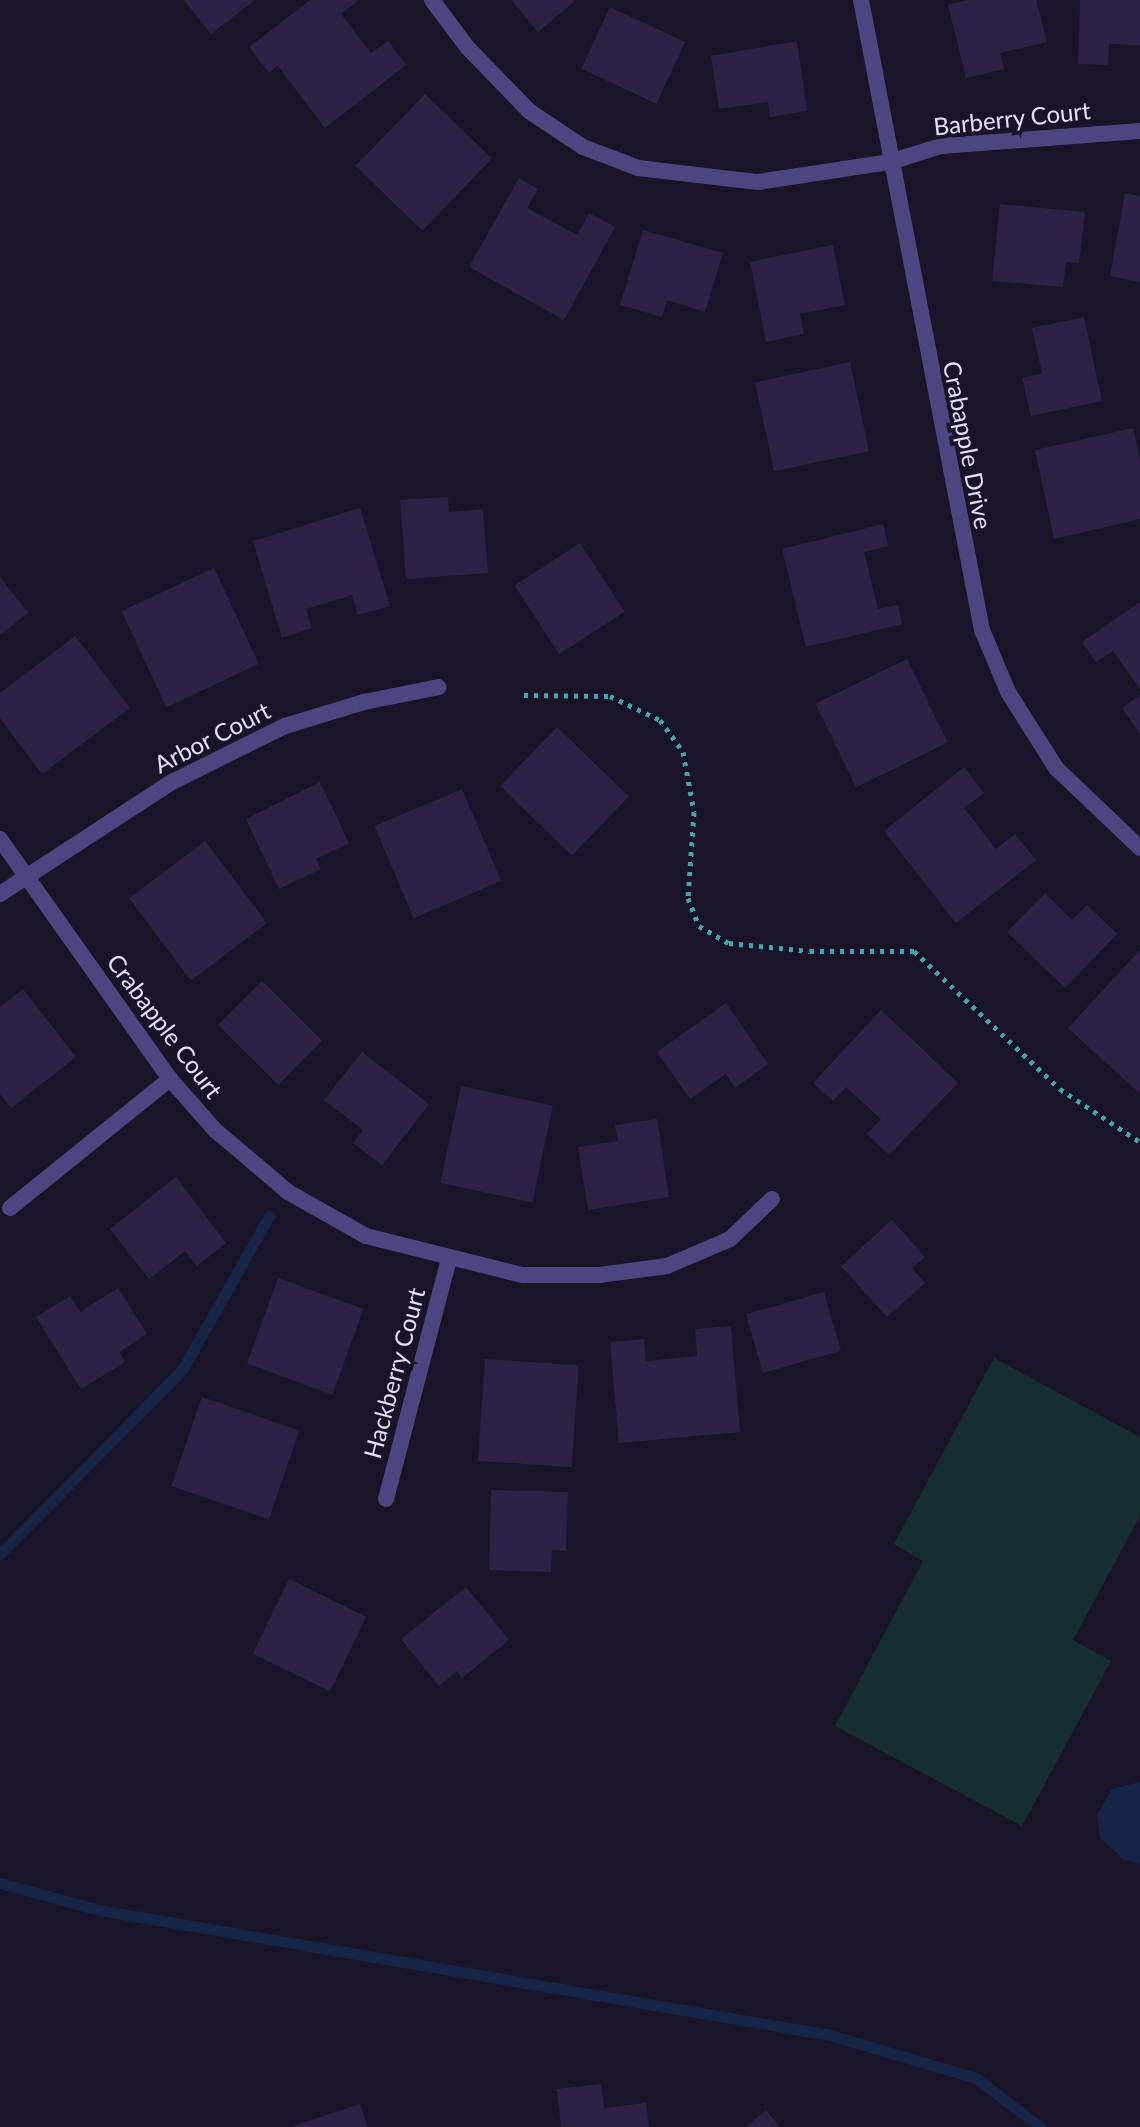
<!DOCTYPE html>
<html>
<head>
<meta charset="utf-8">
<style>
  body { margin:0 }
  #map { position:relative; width:1140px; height:2127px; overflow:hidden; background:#191427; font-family:Lato,sans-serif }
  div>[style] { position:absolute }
  .green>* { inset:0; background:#172e30 }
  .water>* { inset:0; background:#162448 }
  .stream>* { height:11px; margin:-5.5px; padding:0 5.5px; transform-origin:5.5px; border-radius:5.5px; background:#162448 }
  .building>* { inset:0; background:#2d2245; transform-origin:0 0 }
  .path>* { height:5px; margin-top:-2.5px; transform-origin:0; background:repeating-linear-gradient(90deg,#41a7ac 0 4px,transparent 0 10px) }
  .minor>* { height:16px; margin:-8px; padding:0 8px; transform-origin:8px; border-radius:8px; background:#4d4580 }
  span { translate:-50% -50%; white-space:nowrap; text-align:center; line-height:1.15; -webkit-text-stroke:8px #191427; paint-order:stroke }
  .street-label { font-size:24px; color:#e4defb }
</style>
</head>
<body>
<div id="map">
  <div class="green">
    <i style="clip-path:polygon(994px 1358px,1140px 1437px,1140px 1516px,1073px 1640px,1111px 1661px,1022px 1826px,835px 1726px,923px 1561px,894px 1544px)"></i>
  </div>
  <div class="water">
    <i style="clip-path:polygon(1140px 1782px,1140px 1864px,1123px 1859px,1100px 1838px,1097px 1815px,1112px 1789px)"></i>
  </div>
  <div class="stream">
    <i style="left:0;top:1554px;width:259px;rotate:-45.3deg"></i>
    <i style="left:182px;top:1370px;width:177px;rotate:-60.5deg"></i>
    <i style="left:0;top:1883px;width:103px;rotate:15.3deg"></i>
    <i style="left:99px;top:1910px;width:742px;rotate:9.7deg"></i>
    <i style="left:830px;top:2035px;width:152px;rotate:16.4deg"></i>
    <i style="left:976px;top:2078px;width:81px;rotate:37.4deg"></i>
  </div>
  <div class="building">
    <i style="clip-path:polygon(184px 0,255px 0,211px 34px)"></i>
    <i style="clip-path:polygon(310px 0,359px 0,341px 14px,371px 53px,388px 41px,406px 65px,325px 128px,278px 66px,269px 73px,249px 47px)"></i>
    <i style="clip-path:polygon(511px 0,576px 0,538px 32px)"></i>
    <i style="clip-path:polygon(968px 0,1036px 0,1047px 42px,1000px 53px,1004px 69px,966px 78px,948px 5px)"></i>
    <i style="clip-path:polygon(1080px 0,1140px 0,1140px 45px,1109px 44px,1108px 65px,1078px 64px)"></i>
    <i style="left:610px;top:7px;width:83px;height:68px;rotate:25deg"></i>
    <i style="clip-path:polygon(797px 41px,807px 111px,770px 117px,768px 102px,719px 109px,711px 56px)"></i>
    <i style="left:425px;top:94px;width:93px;height:100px;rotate:44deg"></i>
    <i style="clip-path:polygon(519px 178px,538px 189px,527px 208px,577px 235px,589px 213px,615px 227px,564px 320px,469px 267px)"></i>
    <i style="clip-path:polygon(1125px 193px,1140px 196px,1140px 282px,1110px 276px)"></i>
    <i style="clip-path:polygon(1000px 204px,1085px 212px,1079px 263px,1066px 262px,1063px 287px,992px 281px)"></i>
    <i style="clip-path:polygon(643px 230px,723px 253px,705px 312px,667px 300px,662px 317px,620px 305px)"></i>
    <i style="clip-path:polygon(833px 245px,845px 305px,800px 314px,804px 334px,766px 342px,750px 262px)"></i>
    <i style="clip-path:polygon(1084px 317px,1102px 401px,1031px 416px,1022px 378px,1042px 373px,1032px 328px)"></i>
    <i style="left:850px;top:362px;width:91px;height:97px;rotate:78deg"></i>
    <i style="clip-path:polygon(1133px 428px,1140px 459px,1140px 519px,1054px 539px,1035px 450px)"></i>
    <i style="clip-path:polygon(448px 497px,449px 512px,483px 509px,488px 573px,406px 579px,400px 500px)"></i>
    <i style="clip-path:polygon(360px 508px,390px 606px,358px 615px,352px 595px,306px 609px,312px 628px,282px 638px,253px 541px)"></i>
    <i style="clip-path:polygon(883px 524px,888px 546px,864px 552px,878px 609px,898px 605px,902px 624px,806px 647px,782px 549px)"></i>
    <i style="left:580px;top:543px;width:82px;height:78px;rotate:57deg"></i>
    <i style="left:214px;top:568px;width:106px;height:102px;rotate:65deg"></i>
    <i style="clip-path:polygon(0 577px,28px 613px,0 635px)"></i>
    <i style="clip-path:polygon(1140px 602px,1140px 689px,1113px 651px,1096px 662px,1082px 642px)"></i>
    <i style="clip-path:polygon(75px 636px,130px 708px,42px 774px,0 718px,0 693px)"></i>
    <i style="left:907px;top:659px;width:93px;height:102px;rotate:64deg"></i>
    <i style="clip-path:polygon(1140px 695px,1140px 734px,1122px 708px)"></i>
    <i style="left:557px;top:727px;width:100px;height:82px;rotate:44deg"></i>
    <i style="clip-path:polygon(964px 767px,984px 793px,964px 808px,996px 849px,1015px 834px,1036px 860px,956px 923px,884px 831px)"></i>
    <i style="clip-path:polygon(320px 782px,349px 843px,316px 859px,321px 869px,279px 889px,246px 819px)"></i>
    <i style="left:462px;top:789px;width:100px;height:95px;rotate:67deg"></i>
    <i style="left:205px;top:841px;width:103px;height:95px;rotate:53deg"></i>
    <i style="clip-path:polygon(1045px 893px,1072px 920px,1087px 905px,1117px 934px,1065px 988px,1007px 932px)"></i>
    <i style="clip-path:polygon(1140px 950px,1140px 1094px,1068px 1028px)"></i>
    <i style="left:262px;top:981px;width:85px;height:62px;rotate:45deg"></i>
    <i style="clip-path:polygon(23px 989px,76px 1057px,11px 1108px,0 1094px,0 1007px)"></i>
    <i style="clip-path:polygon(726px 1003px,768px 1064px,735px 1088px,726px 1074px,690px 1099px,657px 1052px)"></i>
    <i style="clip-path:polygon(881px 1010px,958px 1083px,889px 1155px,867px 1134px,881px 1119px,846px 1087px,833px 1101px,813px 1083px)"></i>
    <i style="clip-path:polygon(362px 1052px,429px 1104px,382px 1165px,353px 1143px,363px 1130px,324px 1100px)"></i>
    <i style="left:461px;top:1086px;width:94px;height:99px;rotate:12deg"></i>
    <i style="clip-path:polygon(657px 1119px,669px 1197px,588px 1210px,578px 1147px,618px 1141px,615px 1125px)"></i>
    <i style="clip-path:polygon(176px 1177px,226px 1243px,197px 1266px,185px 1251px,149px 1279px,110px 1229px)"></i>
    <i style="clip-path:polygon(892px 1220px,925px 1257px,912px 1268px,925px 1283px,887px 1317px,841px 1266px)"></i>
    <i style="left:278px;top:1278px;width:91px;height:91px;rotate:20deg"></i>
    <i style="clip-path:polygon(118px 1288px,147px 1334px,119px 1352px,125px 1362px,81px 1389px,36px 1317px,70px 1296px,80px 1312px)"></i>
    <i style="left:824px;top:1292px;width:61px;height:81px;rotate:74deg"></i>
    <i style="clip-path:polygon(731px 1326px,740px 1432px,619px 1443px,610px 1342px,644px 1339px,646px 1361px,697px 1356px,695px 1329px)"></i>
    <i style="left:485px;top:1359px;width:94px;height:102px;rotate:4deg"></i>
    <i style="left:202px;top:1397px;width:103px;height:94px;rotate:19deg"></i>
    <i style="clip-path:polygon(491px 1490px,568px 1492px,566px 1551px,552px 1550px,551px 1572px,489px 1570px)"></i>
    <i style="left:289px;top:1579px;width:86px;height:83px;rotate:26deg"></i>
    <i style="clip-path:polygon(466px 1587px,509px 1640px,462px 1678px,457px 1671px,439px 1686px,401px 1639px)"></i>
    <i style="clip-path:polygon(601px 2084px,604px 2108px,646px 2103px,649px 2127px,561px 2127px,557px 2089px)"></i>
    <i style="clip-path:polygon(360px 2104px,368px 2127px,293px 2127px,293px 2126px)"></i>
    <i style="clip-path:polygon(766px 2110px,780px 2127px,746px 2127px)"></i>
  </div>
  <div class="path">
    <i style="left:524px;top:695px;width:86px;rotate:0.7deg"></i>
    <i style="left:610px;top:696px;width:55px;rotate:25.6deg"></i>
    <i style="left:660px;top:720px;width:39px;rotate:54deg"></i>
    <i style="left:683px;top:752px;width:61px;rotate:79.6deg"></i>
    <i style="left:694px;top:812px;width:86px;rotate:94deg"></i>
    <i style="left:688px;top:898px;width:30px;rotate:69deg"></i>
    <i style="left:699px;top:926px;width:34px;rotate:30deg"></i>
    <i style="left:729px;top:943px;width:81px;rotate:5.6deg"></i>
    <i style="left:810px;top:951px;width:104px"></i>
    <i style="left:914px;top:951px;width:201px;rotate:43.4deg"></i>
    <i style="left:1060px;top:1089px;width:96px;rotate:33.5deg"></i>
  </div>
  <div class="minor">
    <i style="left:432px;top:0;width:59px;rotate:53.3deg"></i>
    <i style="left:467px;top:47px;width:89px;rotate:45.9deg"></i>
    <i style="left:529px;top:111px;width:65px;rotate:33.7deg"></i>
    <i style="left:583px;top:147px;width:59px;rotate:20.9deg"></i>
    <i style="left:638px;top:168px;width:121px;rotate:6.7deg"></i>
    <i style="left:758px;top:182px;width:134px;rotate:-8.6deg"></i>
    <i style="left:890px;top:162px;width:53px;rotate:-17.4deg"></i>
    <i style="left:941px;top:146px;width:200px;rotate:-4.3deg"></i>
    <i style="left:861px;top:0;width:642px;rotate:79.13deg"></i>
    <i style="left:982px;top:630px;width:67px;rotate:67.2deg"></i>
    <i style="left:1008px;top:692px;width:90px;rotate:57.7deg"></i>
    <i style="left:1056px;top:768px;width:116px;rotate:43.6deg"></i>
    <i style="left:0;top:839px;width:294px;rotate:54.7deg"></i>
    <i style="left:170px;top:1079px;width:68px;rotate:48.6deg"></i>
    <i style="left:215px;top:1130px;width:96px;rotate:40.3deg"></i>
    <i style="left:288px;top:1192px;width:90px;rotate:29.4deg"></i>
    <i style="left:366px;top:1236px;width:162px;rotate:14deg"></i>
    <i style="left:523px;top:1275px;width:76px"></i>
    <i style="left:599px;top:1275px;width:69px;rotate:-7.5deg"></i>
    <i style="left:667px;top:1266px;width:69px;rotate:-23.2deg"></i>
    <i style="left:730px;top:1239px;width:58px;rotate:-43.6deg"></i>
    <i style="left:0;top:894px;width:205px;rotate:-33.1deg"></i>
    <i style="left:172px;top:782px;width:126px;rotate:-26.4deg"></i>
    <i style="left:285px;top:726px;width:83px;rotate:-16.9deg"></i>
    <i style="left:364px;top:702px;width:76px;rotate:-11.3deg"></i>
    <i style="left:10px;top:1208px;width:206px;rotate:-38.9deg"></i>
    <i style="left:386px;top:1499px;width:248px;rotate:-75.3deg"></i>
  </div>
  <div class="street-label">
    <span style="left:1012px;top:118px;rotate:-6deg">Barberry Court</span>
    <span style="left:968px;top:445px;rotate:79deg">Crabapple Drive</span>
    <span style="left:212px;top:737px;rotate:-27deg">Arbor Court</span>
    <span style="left:165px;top:1026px;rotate:53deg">Crabapple Court</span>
    <span style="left:394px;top:1373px;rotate:-75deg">Hackberry Court</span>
  </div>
</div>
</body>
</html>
